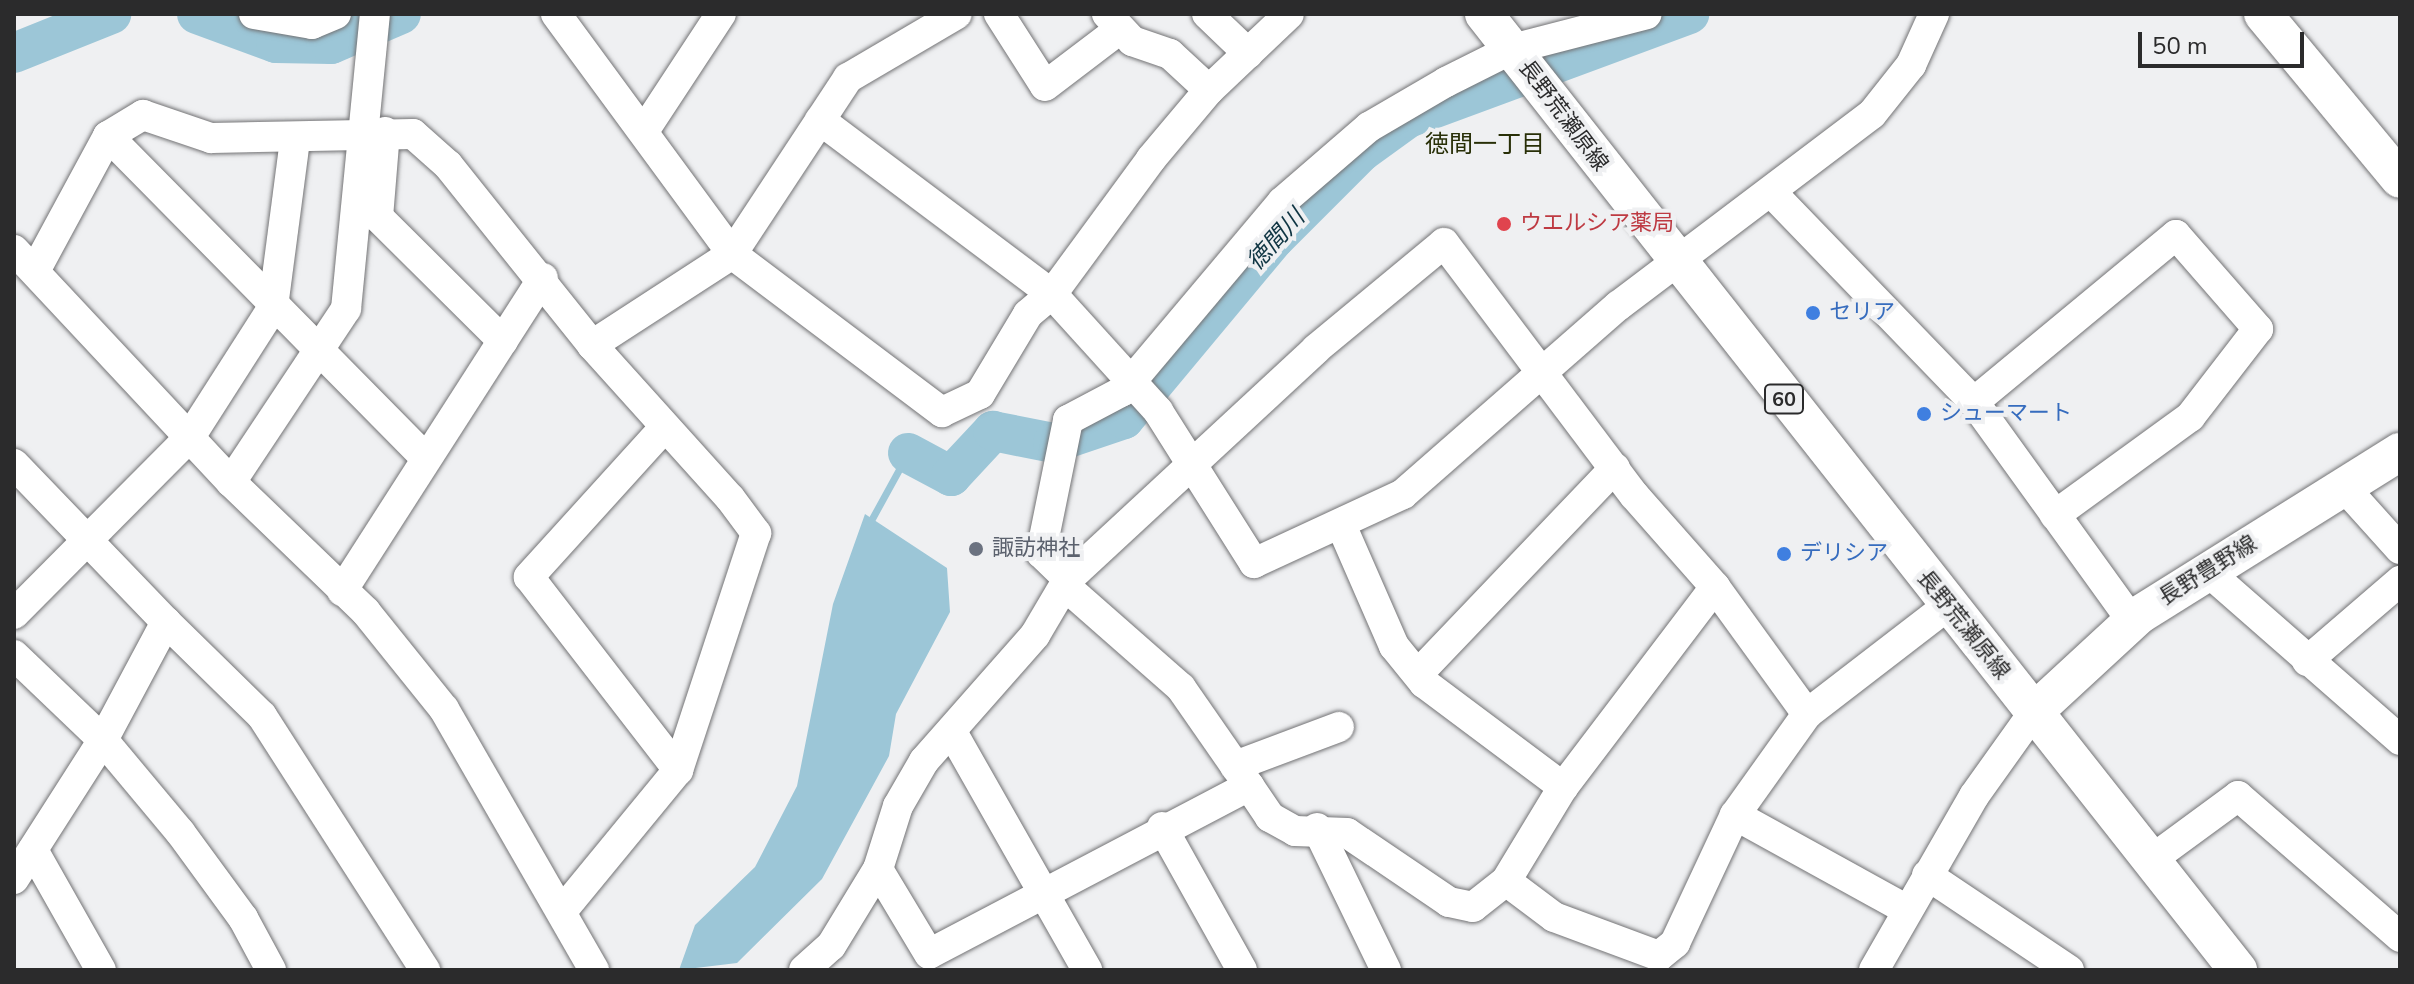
<!DOCTYPE html>
<html>
<head>
<meta charset="utf-8">
<style>
  body { margin:0 }
  #map { position:relative; width:2414px; height:984px; overflow:hidden; background:#eff0f2; font-family:"Nunito Sans","Noto Sans JP",sans-serif }
  div>[style] { position:absolute }
  .water>* { inset:0; background:#9cc6d7 }
  .stream>* { height:7px; margin:-3.5px; padding:0 3.5px; transform-origin:3.5px; border-radius:3.5px; background:#9cc6d7 }
  .river>* { height:40px; margin:-20px; padding:0 20px; transform-origin:20px; border-radius:20px; background:#9cc6d7 }
  .roads { filter:drop-shadow(0 0 2px #737375) drop-shadow(0 0 2px #737375) }
  .minor>* { height:30px; margin:-15px; padding:0 15px; transform-origin:15px; border-radius:15px; background:#fff }
  .major>* { height:38px; margin:-19px; padding:0 19px; transform-origin:19px; border-radius:19px; background:#fff }
  .dots>* { width:22px; height:22px; translate:-50% -50%; box-sizing:border-box; border:4px solid #eff0f2; border-radius:50% }
  span { translate:-50% -50%; white-space:nowrap; text-align:center; line-height:1.15; -webkit-text-stroke:8px #eff0f2; paint-order:stroke }
  .shield-label span { padding:2px 6px; background:#eff0f2; border:2px solid; border-radius:6px; -webkit-text-stroke-width:0 }
  .shield-label { font-size:20px; color:#2b2b2c; font-weight:700 }
  .street-label { font-size:22px; color:#2b2b2c }
  .health-label { font-size:22px; color:#be3a42 }
  .left { translate:0 -50%; text-align:left }
  .shop-label { font-size:22px; color:#366cbe }
  .worship-label { font-size:22px; color:#5b616d }
  .neighbourhood-label { font-size:24px; color:#282f07 }
  .water-label { font-size:24px; color:#0f3543; font-style:italic }
  .frame { position:absolute; inset:0; border:16px solid #2b2b2c; pointer-events:none }
  .scale { position:absolute; left:2138px; top:32px; width:166px; height:36px; box-sizing:border-box; border:4px solid #2b2b2c; border-top:0; padding-left:10px; font-size:24px; line-height:28px; white-space:nowrap; color:#2b2b2c; -webkit-text-stroke:6px #eff0f2; paint-order:stroke }
</style>
</head>
<body>
<div id="map">
  <div class="water">
    <i style="clip-path:polygon(865px 514px,947px 568px,950px 612px,896px 714px,889px 756px,822px 879px,737px 963px,679px 970px,695px 925px,755px 867px,797px 786px,833px 604px)"></i>
  </div>
  <div class="stream">
    <i style="left:869px;top:524px;width:81px;rotate:-61.2deg"></i>
  </div>
  <div class="river">
    <i style="left:197px;top:14px;width:84px;rotate:20.2deg"></i>
    <i style="left:276px;top:43px;width:55px;rotate:1deg"></i>
    <i style="left:331px;top:44px;width:76px;rotate:-23.2deg"></i>
    <i style="left:14px;top:53px;width:105px;rotate:-21.9deg"></i>
    <i style="left:908px;top:453px;width:49px;rotate:28.1deg"></i>
    <i style="left:951px;top:476px;width:62px;rotate:-47deg"></i>
    <i style="left:993px;top:431px;width:61px;rotate:11.3deg"></i>
    <i style="left:1053px;top:443px;width:75px;rotate:-18.7deg"></i>
    <i style="left:1124px;top:419px;width:236px;rotate:-50.2deg"></i>
    <i style="left:1275px;top:238px;width:122px;rotate:-45deg"></i>
    <i style="left:1361px;top:152px;width:58px;rotate:-35.9deg"></i>
    <i style="left:1408px;top:118px;width:300px;rotate:-20.3deg"></i>
  </div>
  <div class="roads">
    <div class="minor">
      <i style="left:254px;top:14px;width:59px;rotate:9.8deg"></i>
      <i style="left:312px;top:24px;width:26px;rotate:-23deg"></i>
      <i style="left:556px;top:14px;width:298px;rotate:53.7deg"></i>
      <i style="left:732px;top:254px;width:263px;rotate:37deg"></i>
      <i style="left:942px;top:412px;width:42px;rotate:-25.3deg"></i>
      <i style="left:980px;top:394px;width:93px;rotate:-59deg"></i>
      <i style="left:1028px;top:314px;width:31px;rotate:-40deg"></i>
      <i style="left:1052px;top:294px;width:167px;rotate:-53.7deg"></i>
      <i style="left:1151px;top:159px;width:90px;rotate:-50deg"></i>
      <i style="left:1209px;top:90px;width:110px;rotate:-43.5deg"></i>
      <i style="left:999px;top:14px;width:85px;rotate:57.4deg"></i>
      <i style="left:1045px;top:86px;width:94px;rotate:-37.2deg"></i>
      <i style="left:1107px;top:14px;width:37px;rotate:47deg"></i>
      <i style="left:1132px;top:41px;width:40px;rotate:18.9deg"></i>
      <i style="left:1170px;top:54px;width:53px;rotate:42.7deg"></i>
      <i style="left:1207px;top:14px;width:57px;rotate:43.6deg"></i>
      <i style="left:820px;top:120px;width:290px;rotate:36.9deg"></i>
      <i style="left:1052px;top:294px;width:158px;rotate:47.8deg"></i>
      <i style="left:1158px;top:411px;width:180px;rotate:57.7deg"></i>
      <i style="left:1254px;top:563px;width:164px;rotate:-24.8deg"></i>
      <i style="left:1403px;top:494px;width:286px;rotate:-41.2deg"></i>
      <i style="left:1618px;top:306px;width:318px;rotate:-37.1deg"></i>
      <i style="left:1872px;top:114px;width:63px;rotate:-51.5deg"></i>
      <i style="left:1911px;top:65px;width:56px;rotate:-65.7deg"></i>
      <i style="left:644px;top:131px;width:140px;rotate:-56.7deg"></i>
      <i style="left:385px;top:132px;width:85px;rotate:94.7deg"></i>
      <i style="left:378px;top:217px;width:176px;rotate:44.8deg"></i>
      <i style="left:108px;top:136px;width:453px;rotate:45.4deg"></i>
      <i style="left:1772px;top:193px;width:291px;rotate:46deg"></i>
      <i style="left:1974px;top:402px;width:270px;rotate:54.2deg"></i>
      <i style="left:14px;top:250px;width:318px;rotate:46.9deg"></i>
      <i style="left:231px;top:482px;width:187px;rotate:43.9deg"></i>
      <i style="left:366px;top:612px;width:124px;rotate:51.2deg"></i>
      <i style="left:444px;top:709px;width:301px;rotate:60.1deg"></i>
      <i style="left:35px;top:271px;width:153px;rotate:-61.6deg"></i>
      <i style="left:108px;top:136px;width:41px;rotate:-31deg"></i>
      <i style="left:143px;top:115px;width:72px;rotate:18.7deg"></i>
      <i style="left:211px;top:138px;width:202px;rotate:-1.1deg"></i>
      <i style="left:413px;top:134px;width:47px;rotate:41.5deg"></i>
      <i style="left:448px;top:165px;width:231px;rotate:51.3deg"></i>
      <i style="left:592px;top:345px;width:206px;rotate:48deg"></i>
      <i style="left:730px;top:498px;width:44px;rotate:53.4deg"></i>
      <i style="left:756px;top:533px;width:250px;rotate:108.2deg"></i>
      <i style="left:678px;top:770px;width:183px;rotate:129.4deg"></i>
      <i style="left:592px;top:345px;width:167px;rotate:-33deg"></i>
      <i style="left:732px;top:254px;width:211px;rotate:-56.6deg"></i>
      <i style="left:848px;top:78px;width:126px;rotate:-30.4deg"></i>
      <i style="left:1974px;top:402px;width:262px;rotate:-39.6deg"></i>
      <i style="left:2176px;top:235px;width:125px;rotate:48.9deg"></i>
      <i style="left:2258px;top:329px;width:111px;rotate:127.7deg"></i>
      <i style="left:2190px;top:417px;width:167px;rotate:144deg"></i>
      <i style="left:663px;top:429px;width:200px;rotate:132.2deg"></i>
      <i style="left:529px;top:577px;width:244px;rotate:52.3deg"></i>
      <i style="left:14px;top:464px;width:219px;rotate:46.1deg"></i>
      <i style="left:231px;top:482px;width:208px;rotate:-56.4deg"></i>
      <i style="left:346px;top:309px;width:296px;rotate:-84.4deg"></i>
      <i style="left:2345px;top:488px;width:82px;rotate:48deg"></i>
      <i style="left:1342px;top:527px;width:130px;rotate:66.4deg"></i>
      <i style="left:1394px;top:646px;width:48px;rotate:51deg"></i>
      <i style="left:1424px;top:683px;width:174px;rotate:36.8deg"></i>
      <i style="left:2206px;top:570px;width:258px;rotate:41.2deg"></i>
      <i style="left:1068px;top:579px;width:37px;rotate:-136deg"></i>
      <i style="left:1041px;top:553px;width:136px;rotate:-78.5deg"></i>
      <i style="left:1068px;top:420px;width:62px;rotate:-27.8deg"></i>
      <i style="left:1123px;top:391px;width:247px;rotate:-49.9deg"></i>
      <i style="left:1282px;top:202px;width:115px;rotate:-40.8deg"></i>
      <i style="left:1369px;top:127px;width:89px;rotate:-30.3deg"></i>
      <i style="left:1446px;top:82px;width:74px;rotate:-26.6deg"></i>
      <i style="left:1512px;top:49px;width:139px;rotate:-14.5deg"></i>
      <i style="left:1065px;top:586px;width:154px;rotate:41.3deg"></i>
      <i style="left:1181px;top:688px;width:119px;rotate:55.2deg"></i>
      <i style="left:1715px;top:587px;width:251px;rotate:127.2deg"></i>
      <i style="left:1563px;top:787px;width:110px;rotate:121.2deg"></i>
      <i style="left:1506px;top:881px;width:42px;rotate:141.8deg"></i>
      <i style="left:1473px;top:907px;width:25px;rotate:-168deg"></i>
      <i style="left:1449px;top:902px;width:123px;rotate:-145.9deg"></i>
      <i style="left:1347px;top:833px;width:52px;rotate:-177.8deg"></i>
      <i style="left:1295px;top:831px;width:29px;rotate:-151deg"></i>
      <i style="left:1270px;top:817px;width:37px;rotate:-124deg"></i>
      <i style="left:1249px;top:786px;width:361px;rotate:152.3deg"></i>
      <i style="left:929px;top:954px;width:99px;rotate:-121deg"></i>
      <i style="left:878px;top:869px;width:66px;rotate:-72.4deg"></i>
      <i style="left:898px;top:806px;width:52px;rotate:-60deg"></i>
      <i style="left:924px;top:761px;width:168px;rotate:-48.6deg"></i>
      <i style="left:1035px;top:635px;width:65px;rotate:-59.5deg"></i>
      <i style="left:1068px;top:579px;width:338px;rotate:-42.8deg"></i>
      <i style="left:1316px;top:349px;width:166px;rotate:-39.6deg"></i>
      <i style="left:1444px;top:243px;width:316px;rotate:53deg"></i>
      <i style="left:1634px;top:495px;width:123px;rotate:48.6deg"></i>
      <i style="left:1715px;top:587px;width:157px;rotate:54.1deg"></i>
      <i style="left:342px;top:591px;width:372px;rotate:-57.3deg"></i>
      <i style="left:14px;top:614px;width:250px;rotate:-45.2deg"></i>
      <i style="left:190px;top:437px;width:154px;rotate:-57.4deg"></i>
      <i style="left:273px;top:307px;width:168px;rotate:-82.5deg"></i>
      <i style="left:14px;top:655px;width:123px;rotate:43.7deg"></i>
      <i style="left:103px;top:740px;width:120px;rotate:50.1deg"></i>
      <i style="left:180px;top:832px;width:107px;rotate:53.8deg"></i>
      <i style="left:243px;top:918px;width:59px;rotate:61.7deg"></i>
      <i style="left:2307px;top:661px;width:123px;rotate:-40.7deg"></i>
      <i style="left:1418px;top:674px;width:285px;rotate:-46.3deg"></i>
      <i style="left:952px;top:732px;width:274px;rotate:60.4deg"></i>
      <i style="left:1235px;top:766px;width:111px;rotate:-20.6deg"></i>
      <i style="left:1735px;top:815px;width:196px;rotate:28.9deg"></i>
      <i style="left:1162px;top:827px;width:164px;rotate:60.8deg"></i>
      <i style="left:1317px;top:828px;width:158px;rotate:64.1deg"></i>
      <i style="left:33px;top:850px;width:138px;rotate:60.5deg"></i>
      <i style="left:2151px;top:860px;width:108px;rotate:-36.3deg"></i>
      <i style="left:2238px;top:796px;width:215px;rotate:41deg"></i>
      <i style="left:1927px;top:875px;width:171px;rotate:33.8deg"></i>
      <i style="left:14px;top:879px;width:165px;rotate:-57.4deg"></i>
      <i style="left:103px;top:740px;width:134px;rotate:-61.9deg"></i>
      <i style="left:166px;top:622px;width:134px;rotate:44.4deg"></i>
      <i style="left:262px;top:716px;width:302px;rotate:57.3deg"></i>
      <i style="left:1506px;top:881px;width:60px;rotate:36.9deg"></i>
      <i style="left:1554px;top:917px;width:112px;rotate:20.4deg"></i>
      <i style="left:1659px;top:956px;width:21px;rotate:-39deg"></i>
      <i style="left:1675px;top:943px;width:141px;rotate:-64.9deg"></i>
      <i style="left:1735px;top:815px;width:124px;rotate:-54.5deg"></i>
      <i style="left:1807px;top:714px;width:177px;rotate:-37.6deg"></i>
      <i style="left:804px;top:970px;width:36px;rotate:-42deg"></i>
      <i style="left:831px;top:946px;width:90px;rotate:-58.6deg"></i>
      <i style="left:1874px;top:970px;width:201px;rotate:-60.1deg"></i>
      <i style="left:1974px;top:796px;width:103px;rotate:-54.5deg"></i>
    </div>
    <div class="major">
      <i style="left:1484px;top:14px;width:1218px;rotate:51.74deg"></i>
      <i style="left:2263px;top:14px;width:214px;rotate:50.3deg"></i>
      <i style="left:2034px;top:712px;width:143px;rotate:-42.7deg"></i>
      <i style="left:2139px;top:615px;width:308px;rotate:-32deg"></i>
    </div>
  </div>
  <div class="dots">
    <i style="left:1504px;top:224px;background:#e0444e"></i>
    <i style="left:1813px;top:313px;background:#3f7fe0"></i>
    <i style="left:1924px;top:414px;background:#3f7fe0"></i>
    <i style="left:976px;top:549px;background:#6b7280"></i>
    <i style="left:1784px;top:554px;background:#3f7fe0"></i>
  </div>
  <div class="shield-label">
    <span style="left:1784px;top:399px">60</span>
  </div>
  <div class="street-label">
    <span style="left:1563px;top:116px;rotate:53deg">長野荒瀬原線</span>
    <span style="left:2208px;top:571px;rotate:-32deg">長野豊野線</span>
    <span style="left:1963px;top:625px;rotate:51deg">長野荒瀬原線</span>
  </div>
  <div class="health-label">
    <span class="left" style="left:1520px;top:224px">ウエルシア薬局</span>
  </div>
  <div class="shop-label">
    <span class="left" style="left:1829px;top:313px">セリア</span>
    <span class="left" style="left:1940px;top:414px">シューマート</span>
    <span class="left" style="left:1800px;top:554px">デリシア</span>
  </div>
  <div class="worship-label">
    <span class="left" style="left:992px;top:549px">諏訪神社</span>
  </div>
  <div class="neighbourhood-label">
    <span style="left:1485px;top:145px">徳間一丁目</span>
  </div>
  <div class="water-label">
    <span style="left:1276px;top:240px;rotate:-48deg">徳間川</span>
  </div>
  <div class="frame"></div>
  <div class="scale">50 m</div>
</div>
</body>
</html>
